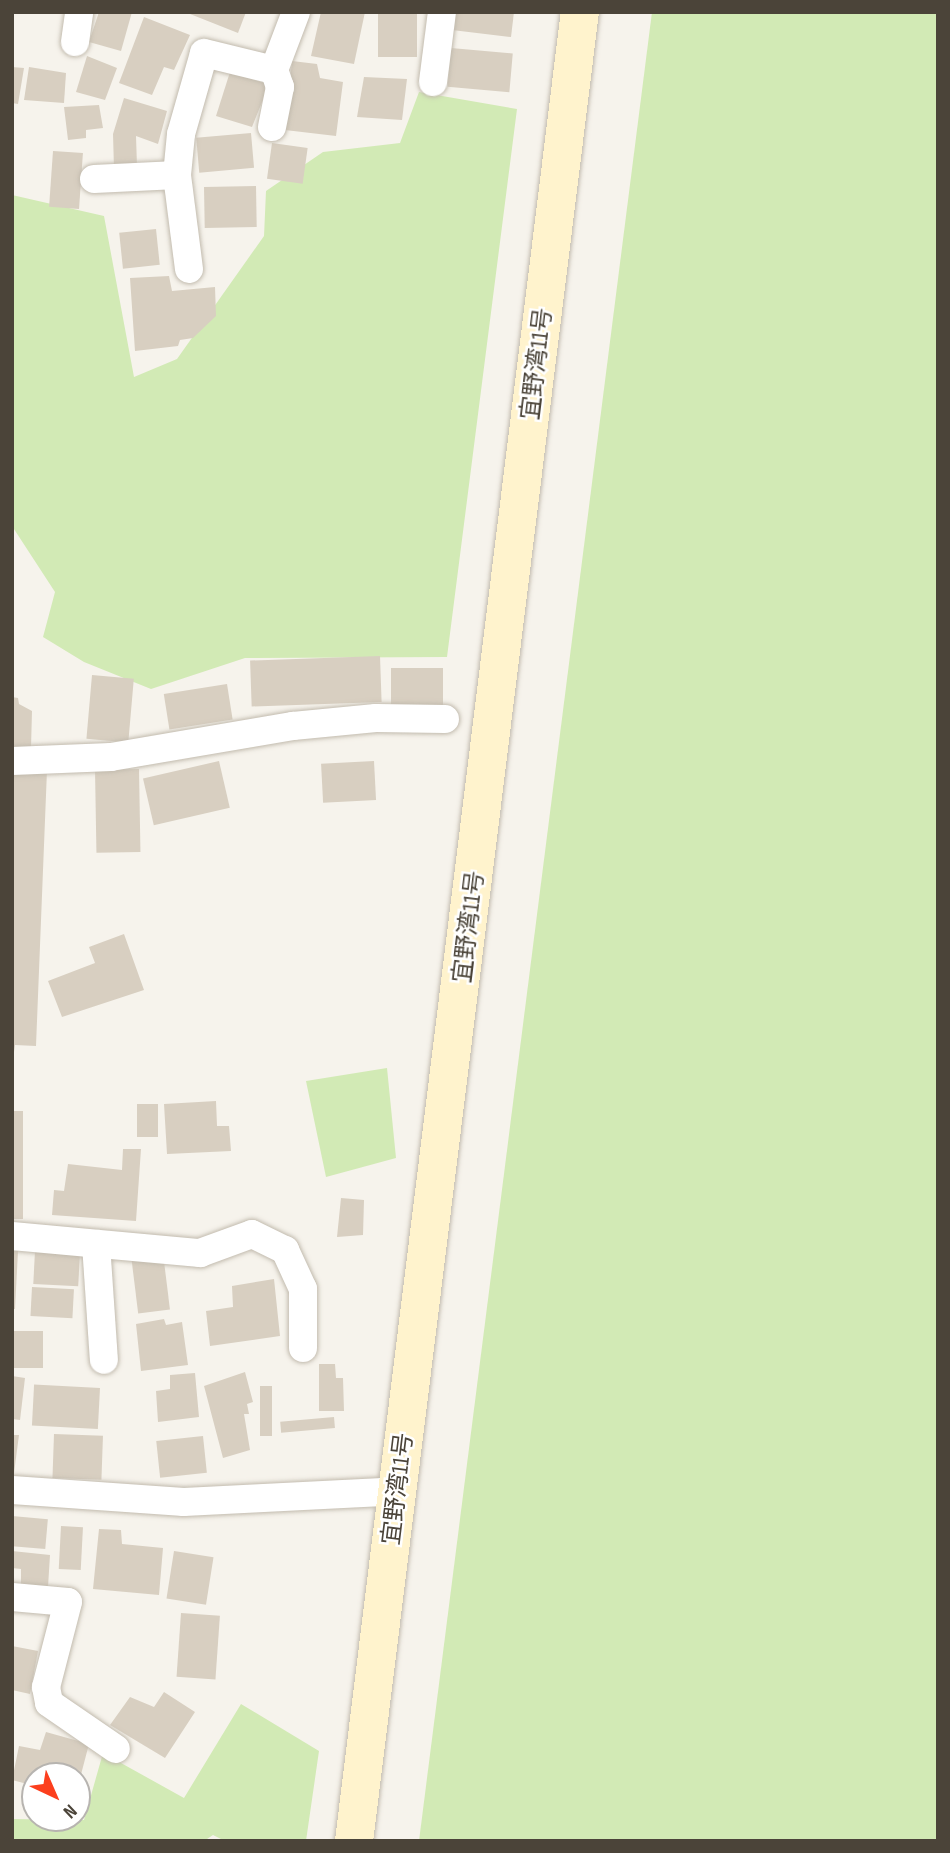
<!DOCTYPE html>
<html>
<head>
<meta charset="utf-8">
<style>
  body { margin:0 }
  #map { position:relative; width:950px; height:1853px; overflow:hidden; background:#f6f3ec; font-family:"Sofia Sans Condensed","Noto Sans JP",sans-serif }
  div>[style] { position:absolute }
  .green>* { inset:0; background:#d2eab5 }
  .building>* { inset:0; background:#d8cfc1; transform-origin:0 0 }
  .roads { filter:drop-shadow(0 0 2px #c2bbae) drop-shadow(0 0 2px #c2bbae) }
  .street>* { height:28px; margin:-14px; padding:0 14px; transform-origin:14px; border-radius:14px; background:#fff }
  .secondary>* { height:38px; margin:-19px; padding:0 19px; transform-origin:19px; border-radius:19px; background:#fff3cd }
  span { translate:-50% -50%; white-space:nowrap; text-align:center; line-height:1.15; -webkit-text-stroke:5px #fff; paint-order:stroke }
  .street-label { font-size:24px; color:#4b4439 }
  .frame { position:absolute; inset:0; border:14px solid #4b4439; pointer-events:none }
  .north { position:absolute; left:21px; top:1762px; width:70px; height:70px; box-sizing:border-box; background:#fff; border:2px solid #b7b4b0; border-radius:50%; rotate:136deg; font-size:19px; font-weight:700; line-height:28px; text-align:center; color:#4b4439 }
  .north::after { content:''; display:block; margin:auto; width:24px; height:32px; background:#fc3f1d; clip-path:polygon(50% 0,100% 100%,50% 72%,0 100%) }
</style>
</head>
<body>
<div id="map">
  <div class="green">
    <i style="clip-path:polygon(652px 12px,938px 12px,938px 1841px,419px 1841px)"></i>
    <i style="clip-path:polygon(419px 92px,517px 109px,447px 657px,245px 658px,151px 689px,84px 662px,43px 637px,55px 592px,12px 526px,12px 195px,104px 216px,134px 377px,177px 359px,264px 236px,266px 191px,323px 152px,400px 143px)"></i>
    <i style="clip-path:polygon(387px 1068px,396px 1158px,326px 1177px,306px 1081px)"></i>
    <i style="clip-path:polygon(241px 1704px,319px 1751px,306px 1841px,225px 1841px,213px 1835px,204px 1841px,12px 1841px,12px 1819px,84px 1820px,103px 1753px,184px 1798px)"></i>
  </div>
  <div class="building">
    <i style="clip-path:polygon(99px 12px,132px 12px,121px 51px,89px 42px)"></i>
    <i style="clip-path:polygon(185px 12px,246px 12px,238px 33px)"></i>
    <i style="clip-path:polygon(321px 12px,365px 12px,354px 64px,311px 56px)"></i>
    <i style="left:378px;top:12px;width:39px;height:45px"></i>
    <i style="clip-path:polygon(454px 12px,514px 12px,511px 37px,452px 30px)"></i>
    <i style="clip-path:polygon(144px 17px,190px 35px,174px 70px,164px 67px,152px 95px,119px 83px)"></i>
    <i style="left:451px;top:48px;width:62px;height:39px;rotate:5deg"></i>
    <i style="clip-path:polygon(87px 56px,117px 68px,105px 100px,76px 92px)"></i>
    <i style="clip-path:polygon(292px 61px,317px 64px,320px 78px,343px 82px,336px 136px,285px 130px)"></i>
    <i style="clip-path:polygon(12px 67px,24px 68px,18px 104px,12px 103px)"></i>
    <i style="clip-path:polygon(29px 67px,66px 73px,64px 103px,24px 100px)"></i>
    <i style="clip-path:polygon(230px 72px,264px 83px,266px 92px,252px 127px,216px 116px)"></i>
    <i style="clip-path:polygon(364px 77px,407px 79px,402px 120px,357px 117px)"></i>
    <i style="clip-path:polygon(124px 98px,167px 111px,158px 144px,136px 136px,137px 166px,114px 169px,113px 134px)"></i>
    <i style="clip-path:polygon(99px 105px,103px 128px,86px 130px,86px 138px,68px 140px,64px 107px)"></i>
    <i style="left:251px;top:133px;width:35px;height:55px;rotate:85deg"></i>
    <i style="left:272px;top:143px;width:36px;height:36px;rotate:8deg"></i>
    <i style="left:53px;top:151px;width:30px;height:56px;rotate:4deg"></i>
    <i style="left:256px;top:186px;width:41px;height:52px;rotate:89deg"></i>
    <i style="left:156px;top:229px;width:36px;height:37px;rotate:84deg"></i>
    <i style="clip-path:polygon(169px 276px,172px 291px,215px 287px,216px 316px,193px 338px,180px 340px,178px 346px,135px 351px,130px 278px)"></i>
    <i style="left:380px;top:656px;width:46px;height:130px;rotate:88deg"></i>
    <i style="left:443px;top:668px;width:40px;height:52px;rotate:90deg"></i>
    <i style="left:92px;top:675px;width:42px;height:64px;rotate:5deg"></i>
    <i style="left:227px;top:684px;width:36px;height:64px;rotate:81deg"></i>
    <i style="clip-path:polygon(12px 697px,18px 698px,19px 704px,32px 711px,31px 748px,12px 748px)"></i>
    <i style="left:219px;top:761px;width:48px;height:78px;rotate:77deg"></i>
    <i style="left:374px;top:761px;width:39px;height:53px;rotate:87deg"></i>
    <i style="left:139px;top:769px;width:83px;height:44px;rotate:89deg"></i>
    <i style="clip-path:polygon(12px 770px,47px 770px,36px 1046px,15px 1045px,14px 1052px)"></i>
    <i style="clip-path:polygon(124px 934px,144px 990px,62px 1017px,48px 981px,95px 963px,89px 947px)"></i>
    <i style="clip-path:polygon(216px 1101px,217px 1126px,229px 1126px,231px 1151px,167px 1154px,164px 1104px)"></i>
    <i style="left:137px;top:1104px;width:21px;height:33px"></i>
    <i style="left:12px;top:1111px;width:11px;height:108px"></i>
    <i style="clip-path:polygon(123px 1149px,141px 1149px,136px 1221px,52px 1215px,54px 1190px,64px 1191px,68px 1164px,122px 1170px)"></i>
    <i style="clip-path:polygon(341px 1198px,364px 1200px,363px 1235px,337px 1237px)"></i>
    <i style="clip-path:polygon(12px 1251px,18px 1251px,15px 1309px,12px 1309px)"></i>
    <i style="left:35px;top:1251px;width:45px;height:33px;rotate:3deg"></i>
    <i style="left:163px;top:1253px;width:57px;height:32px;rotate:83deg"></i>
    <i style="clip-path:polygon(274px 1279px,280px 1336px,210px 1346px,206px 1311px,233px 1307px,232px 1286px)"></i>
    <i style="left:32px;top:1287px;width:42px;height:29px;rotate:3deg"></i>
    <i style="clip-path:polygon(164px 1319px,166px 1325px,182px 1322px,188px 1365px,141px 1371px,136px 1324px)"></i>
    <i style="left:12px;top:1331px;width:31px;height:37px"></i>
    <i style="clip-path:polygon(319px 1364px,335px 1364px,336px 1378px,343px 1378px,344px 1411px,319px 1411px)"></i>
    <i style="clip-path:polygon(245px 1372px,253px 1402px,247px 1404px,249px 1414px,244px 1414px,250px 1450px,223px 1458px,204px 1386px)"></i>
    <i style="clip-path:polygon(195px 1373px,199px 1417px,158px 1422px,156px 1391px,170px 1389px,170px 1375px)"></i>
    <i style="clip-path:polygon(12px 1376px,25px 1378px,20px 1420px,12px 1419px)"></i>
    <i style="left:260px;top:1386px;width:12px;height:50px"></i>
    <i style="left:100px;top:1388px;width:41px;height:66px;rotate:93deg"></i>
    <i style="left:334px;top:1417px;width:11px;height:54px;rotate:85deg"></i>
    <i style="left:54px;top:1434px;width:49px;height:44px;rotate:2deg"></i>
    <i style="clip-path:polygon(12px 1435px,19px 1435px,14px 1473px,12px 1473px)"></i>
    <i style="left:203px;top:1436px;width:37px;height:47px;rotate:84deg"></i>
    <i style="left:12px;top:1516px;width:36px;height:30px;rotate:5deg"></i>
    <i style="left:61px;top:1526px;width:22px;height:43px;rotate:3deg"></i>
    <i style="clip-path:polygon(99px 1529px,121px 1530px,122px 1544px,163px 1548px,159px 1595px,93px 1589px)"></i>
    <i style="clip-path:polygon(12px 1551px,50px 1555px,48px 1587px,21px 1585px,21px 1569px,12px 1568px)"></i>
    <i style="left:174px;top:1551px;width:40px;height:48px;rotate:9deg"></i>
    <i style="left:181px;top:1613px;width:39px;height:64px;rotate:4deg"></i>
    <i style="clip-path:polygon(12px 1646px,38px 1651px,30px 1694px,12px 1690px)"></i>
    <i style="clip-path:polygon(164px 1692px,195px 1712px,165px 1758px,110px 1725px,130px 1697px,154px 1707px)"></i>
    <i style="clip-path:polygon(46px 1732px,89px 1744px,78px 1786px,77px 1776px,35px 1776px,35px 1786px,12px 1780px,19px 1746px,40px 1750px)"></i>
  </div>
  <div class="roads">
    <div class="street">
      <i style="left:75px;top:42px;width:30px;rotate:-82deg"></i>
      <i style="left:433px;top:82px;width:71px;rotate:-82.7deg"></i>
      <i style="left:272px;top:127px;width:41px;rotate:-78.7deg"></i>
      <i style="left:280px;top:87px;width:18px;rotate:-109deg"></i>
      <i style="left:274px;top:70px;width:62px;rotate:-69.2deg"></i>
      <i style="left:94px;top:179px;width:83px;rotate:-2.8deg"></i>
      <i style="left:189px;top:269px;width:95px;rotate:-97.3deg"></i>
      <i style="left:177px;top:175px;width:41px;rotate:-84.4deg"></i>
      <i style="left:181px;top:134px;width:84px;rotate:-74.1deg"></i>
      <i style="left:204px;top:53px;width:72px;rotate:13.7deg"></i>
      <i style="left:12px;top:761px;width:99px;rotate:-2.3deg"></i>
      <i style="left:111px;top:757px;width:185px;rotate:-9.7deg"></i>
      <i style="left:293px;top:726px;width:83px;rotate:-5.5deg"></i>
      <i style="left:376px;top:718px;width:69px;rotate:0.8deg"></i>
      <i style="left:12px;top:1236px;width:189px;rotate:5.2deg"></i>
      <i style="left:200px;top:1253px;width:55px;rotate:-20.1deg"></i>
      <i style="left:252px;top:1234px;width:37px;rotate:26deg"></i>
      <i style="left:285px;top:1250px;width:43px;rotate:65.2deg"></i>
      <i style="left:303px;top:1289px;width:59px;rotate:90deg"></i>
      <i style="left:96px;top:1244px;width:116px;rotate:86.1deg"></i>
      <i style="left:12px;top:1490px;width:172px;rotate:4deg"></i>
      <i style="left:184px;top:1502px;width:214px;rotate:-2.9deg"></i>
      <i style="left:12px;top:1597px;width:56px;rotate:5.1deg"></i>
      <i style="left:68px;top:1602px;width:88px;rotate:104.5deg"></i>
      <i style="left:46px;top:1687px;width:16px;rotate:79deg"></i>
      <i style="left:49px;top:1703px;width:81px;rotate:34.5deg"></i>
    </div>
    <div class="secondary">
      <i style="left:354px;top:1841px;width:1843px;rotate:-82.96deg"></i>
    </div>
  </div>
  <div class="street-label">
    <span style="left:537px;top:364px;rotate:-83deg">宜野湾11号</span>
    <span style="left:469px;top:927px;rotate:-83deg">宜野湾11号</span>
    <span style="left:398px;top:1489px;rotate:-83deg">宜野湾11号</span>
  </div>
  <div class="frame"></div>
  <div class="north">N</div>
</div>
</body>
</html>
